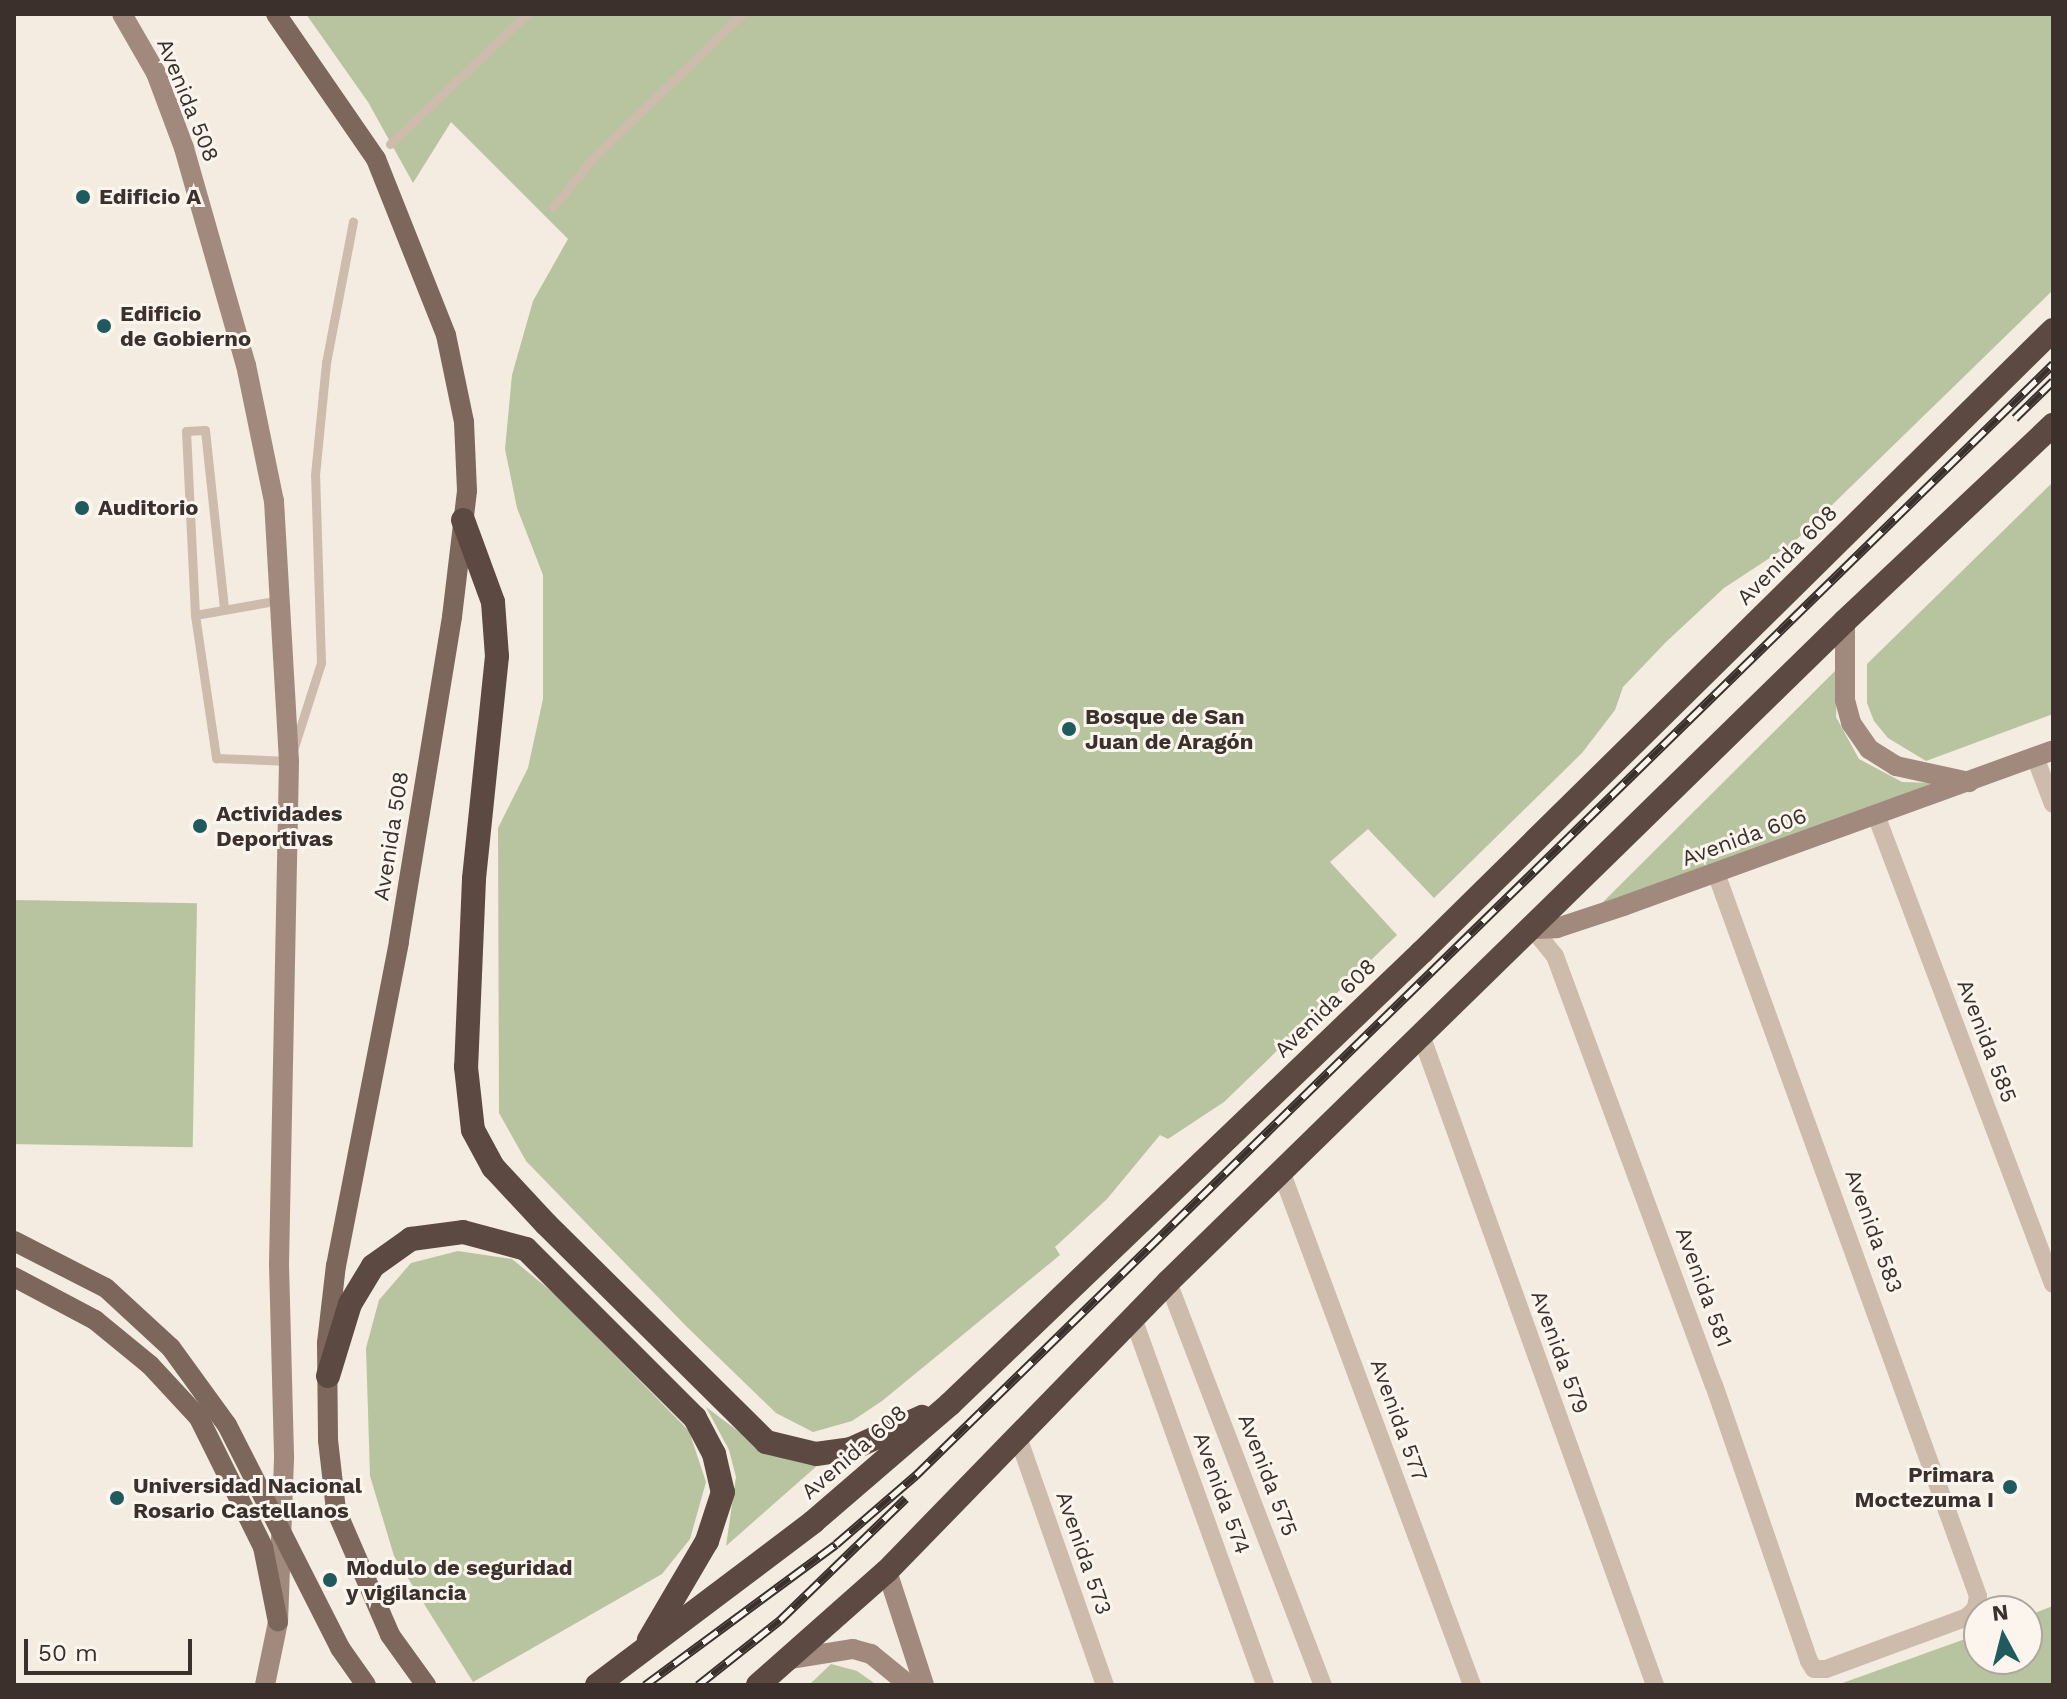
<!DOCTYPE html>
<html>
<head>
<meta charset="utf-8">
<style>
  body { margin:0 }
  #map { position:relative; width:2067px; height:1699px; overflow:hidden; background:#f4ebe1; font-family:"Work Sans",sans-serif }
  div>[style] { position:absolute }
  .green>* { inset:0; background:#b8c4a0; transform-origin:0 0 }
  .lane>* { height:9px; margin:-4.5px; padding:0 4.5px; transform-origin:4.5px; border-radius:4.5px; background:#cdbbac }
  .street>* { height:18px; margin:-9px; padding:0 9px; transform-origin:9px; border-radius:9px; background:#cdbbac }
  .secondary>* { height:20px; margin:-10px; padding:0 10px; transform-origin:10px; border-radius:10px; background:#a18a7d }
  .primary>* { height:20px; margin:-10px; padding:0 10px; transform-origin:10px; border-radius:10px; background:#7d675c }
  .highway>* { height:24px; margin:-12px; padding:0 12px; transform-origin:12px; border-radius:12px; background:#5c4a42 }
  .rail>* { height:9px; margin-top:-4.5px; transform-origin:0; background:repeating-linear-gradient(90deg,#fbf5ee 0 18px,#3b302b 0 36px); box-sizing:border-box; border-block:2px solid #3b302b }
  .dots>* { width:22px; height:22px; translate:-50% -50%; box-sizing:border-box; border:4px solid #fbf5ee; border-radius:50% }
  span { translate:-50% -50%; white-space:nowrap; text-align:center; line-height:1.15; -webkit-text-stroke:6px #fbf5ee; paint-order:stroke }
  .street-label { font-size:22px; color:#3b302b }
  .poi-label { font-size:22px; color:#3b302b; font-weight:700 }
  .left { translate:0 -50%; text-align:left }
  .right { translate:-100% -50%; text-align:right }
  .frame { position:absolute; inset:0; border:16px solid #3b302b; pointer-events:none }
  .north { position:absolute; left:1963px; top:1595px; width:80px; height:80px; box-sizing:border-box; background:#fbf5ee; border:2px solid #aea6a0; border-radius:50%; rotate:353deg; font-size:22px; font-weight:700; line-height:32px; text-align:center; color:#3b302b }
  .north::after { content:''; display:block; margin:auto; width:28px; height:36px; background:#1f5a5e; clip-path:polygon(50% 0,100% 100%,50% 72%,0 100%) }
  .scale { position:absolute; left:24px; top:1639px; width:168px; height:36px; box-sizing:border-box; border:4px solid #3b302b; border-top:0; padding-left:10px; font-size:24px; line-height:28px; white-space:nowrap; color:#3b302b; -webkit-text-stroke:6px #fbf5ee; paint-order:stroke }
</style>
</head>
<body>
<div id="map">
  <div class="green">
    <i style="clip-path:polygon(306px 14px,2053px 14px,2053px 290px,1794px 542px,1724px 588px,1666px 642px,1623px 687px,1615px 710px,1582px 753px,1434px 898px,1368px 829px,1330px 862px,1397px 935px,1224px 1102px,1168px 1139px,1160px 1135px,1107px 1199px,1055px 1247px,1060px 1255px,882px 1401px,852px 1421px,813px 1432px,776px 1413px,686px 1326px,526px 1161px,499px 1113px,498px 828px,528px 768px,543px 699px,543px 575px,517px 508px,505px 449px,512px 375px,533px 301px,568px 239px,451px 122px,413px 183px,368px 102px)"></i>
    <i style="clip-path:polygon(2053px 482px,2053px 714px,1926px 761px,1888px 738px,1874px 721px,1867px 703px,1867px 664px)"></i>
    <i style="clip-path:polygon(1838px 668px,1836px 717px,1859px 759px,1902px 782px,1935px 783px,1601px 904px)"></i>
    <i style="left:14px;top:900px;width:183px;height:244px;rotate:1deg"></i>
    <i style="clip-path:polygon(458px 1251px,512px 1259px,556px 1295px,689px 1431px,706px 1482px,690px 1539px,662px 1574px,473px 1682px,394px 1556px,370px 1476px,366px 1348px,379px 1300px,411px 1263px)"></i>
    <i style="clip-path:polygon(706px 1407px,770px 1455px,818px 1465px,726px 1546px,736px 1477px,729px 1450px)"></i>
    <i style="clip-path:polygon(2053px 1606px,2053px 1685px,1837px 1685px,1979px 1634px,1979px 1659px,2027px 1659px,2027px 1616px)"></i>
    <i style="clip-path:polygon(831px 1664px,857px 1671px,877px 1685px,809px 1685px)"></i>
  </div>
  <div class="lane">
    <i style="left:390px;top:144px;width:189px;rotate:-43.5deg"></i>
    <i style="left:553px;top:207px;width:63px;rotate:-50.8deg"></i>
    <i style="left:593px;top:158px;width:207px;rotate:-44deg"></i>
    <i style="left:224px;top:608px;width:179px;rotate:-96.1deg"></i>
    <i style="left:205px;top:430px;width:19px;rotate:177deg"></i>
    <i style="left:186px;top:431px;width:184px;rotate:87.2deg"></i>
    <i style="left:195px;top:615px;width:145px;rotate:81.6deg"></i>
    <i style="left:216px;top:758px;width:74px;rotate:2.3deg"></i>
    <i style="left:195px;top:615px;width:86px;rotate:-10deg"></i>
    <i style="left:294px;top:747px;width:88px;rotate:-72.2deg"></i>
    <i style="left:321px;top:663px;width:188px;rotate:-91.8deg"></i>
    <i style="left:315px;top:475px;width:113px;rotate:-84.4deg"></i>
    <i style="left:326px;top:363px;width:144px;rotate:-79.2deg"></i>
  </div>
  <div class="street">
    <i style="left:2035px;top:757px;width:50px;rotate:69deg"></i>
    <i style="left:1876px;top:815px;width:501px;rotate:69.32deg"></i>
    <i style="left:1533px;top:929px;width:35px;rotate:51deg"></i>
    <i style="left:1555px;top:956px;width:458px;rotate:69.7deg"></i>
    <i style="left:1714px;top:1385px;width:292px;rotate:71deg"></i>
    <i style="left:1809px;top:1661px;width:9px;rotate:58deg"></i>
    <i style="left:1814px;top:1669px;width:12px"></i>
    <i style="left:1826px;top:1669px;width:150px;rotate:-20.2deg"></i>
    <i style="left:1967px;top:1617px;width:13px;rotate:-45deg"></i>
    <i style="left:1976px;top:1608px;width:12px;rotate:-81deg"></i>
    <i style="left:1978px;top:1596px;width:769px;rotate:-109.92deg"></i>
    <i style="left:1421px;top:1035px;width:691px;rotate:70.2deg"></i>
    <i style="left:1281px;top:1171px;width:548px;rotate:69.62deg"></i>
    <i style="left:1168px;top:1282px;width:432px;rotate:69deg"></i>
    <i style="left:1133px;top:1318px;width:390px;rotate:70.2deg"></i>
    <i style="left:1018px;top:1437px;width:263px;rotate:70.7deg"></i>
  </div>
  <div class="secondary">
    <i style="left:122px;top:14px;width:68px;rotate:60deg"></i>
    <i style="left:156px;top:73px;width:80px;rotate:69.5deg"></i>
    <i style="left:184px;top:148px;width:226px;rotate:74.1deg"></i>
    <i style="left:246px;top:365px;width:139px;rotate:78.4deg"></i>
    <i style="left:274px;top:501px;width:261px;rotate:86.7deg"></i>
    <i style="left:289px;top:762px;width:502px;rotate:91.14deg"></i>
    <i style="left:279px;top:1264px;width:195px;rotate:88.5deg"></i>
    <i style="left:284px;top:1459px;width:163px;rotate:92.1deg"></i>
    <i style="left:278px;top:1622px;width:64px;rotate:101.7deg"></i>
    <i style="left:1845px;top:621px;width:79px;rotate:90deg"></i>
    <i style="left:1845px;top:700px;width:24px;rotate:75deg"></i>
    <i style="left:1851px;top:723px;width:32px;rotate:55deg"></i>
    <i style="left:1869px;top:749px;width:32px;rotate:32deg"></i>
    <i style="left:1896px;top:766px;width:75px;rotate:12.4deg"></i>
    <i style="left:1533px;top:929px;width:24px;rotate:-2deg"></i>
    <i style="left:1557px;top:928px;width:70px;rotate:-18.4deg"></i>
    <i style="left:1623px;top:906px;width:457px;rotate:-19.9deg"></i>
    <i style="left:887px;top:1571px;width:120px;rotate:72deg"></i>
    <i style="left:790px;top:1659px;width:64px;rotate:-9deg"></i>
    <i style="left:853px;top:1649px;width:19px;rotate:16deg"></i>
    <i style="left:871px;top:1654px;width:49px;rotate:39.2deg"></i>
  </div>
  <div class="primary">
    <i style="left:276px;top:14px;width:176px;rotate:55.4deg"></i>
    <i style="left:376px;top:159px;width:189px;rotate:68.3deg"></i>
    <i style="left:446px;top:335px;width:89px;rotate:78.3deg"></i>
    <i style="left:464px;top:422px;width:69px;rotate:87.5deg"></i>
    <i style="left:467px;top:491px;width:127px;rotate:96.8deg"></i>
    <i style="left:452px;top:617px;width:329px;rotate:99.3deg"></i>
    <i style="left:399px;top:942px;width:329px;rotate:101deg"></i>
    <i style="left:336px;top:1265px;width:79px;rotate:96.6deg"></i>
    <i style="left:327px;top:1343px;width:97px;rotate:89.4deg"></i>
    <i style="left:328px;top:1440px;width:70px;rotate:83.5deg"></i>
    <i style="left:336px;top:1510px;width:136px;rotate:66.6deg"></i>
    <i style="left:390px;top:1635px;width:62px;rotate:54.2deg"></i>
    <i style="left:14px;top:1241px;width:103px;rotate:27.1deg"></i>
    <i style="left:106px;top:1288px;width:88px;rotate:42.7deg"></i>
    <i style="left:171px;top:1348px;width:95px;rotate:54deg"></i>
    <i style="left:227px;top:1425px;width:250px;rotate:63.1deg"></i>
    <i style="left:340px;top:1648px;width:45px;rotate:54.9deg"></i>
    <i style="left:14px;top:1277px;width:92px;rotate:28deg"></i>
    <i style="left:95px;top:1320px;width:71px;rotate:39.3deg"></i>
    <i style="left:150px;top:1365px;width:72px;rotate:47.2deg"></i>
    <i style="left:199px;top:1418px;width:144px;rotate:63.6deg"></i>
    <i style="left:263px;top:1547px;width:76px;rotate:78.7deg"></i>
  </div>
  <div class="highway">
    <i style="left:463px;top:520px;width:87px;rotate:69.9deg"></i>
    <i style="left:493px;top:602px;width:54px;rotate:85.8deg"></i>
    <i style="left:497px;top:656px;width:224px;rotate:95.9deg"></i>
    <i style="left:474px;top:879px;width:188px;rotate:92.4deg"></i>
    <i style="left:466px;top:1067px;width:63px;rotate:83.7deg"></i>
    <i style="left:473px;top:1130px;width:42px;rotate:61.6deg"></i>
    <i style="left:493px;top:1167px;width:78px;rotate:47.1deg"></i>
    <i style="left:546px;top:1224px;width:310px;rotate:44.7deg"></i>
    <i style="left:766px;top:1442px;width:51px;rotate:13.5deg"></i>
    <i style="left:816px;top:1454px;width:35px;rotate:-8deg"></i>
    <i style="left:851px;top:1449px;width:78px;rotate:-24.3deg"></i>
    <i style="left:328px;top:1376px;width:75px;rotate:-73deg"></i>
    <i style="left:350px;top:1304px;width:44px;rotate:-58.8deg"></i>
    <i style="left:373px;top:1266px;width:47px;rotate:-35.4deg"></i>
    <i style="left:411px;top:1239px;width:52px;rotate:-7.7deg"></i>
    <i style="left:463px;top:1232px;width:65px;rotate:15.1deg"></i>
    <i style="left:526px;top:1249px;width:239px;rotate:45deg"></i>
    <i style="left:695px;top:1418px;width:41px;rotate:62.2deg"></i>
    <i style="left:714px;top:1454px;width:39px;rotate:77deg"></i>
    <i style="left:723px;top:1492px;width:52px;rotate:108.1deg"></i>
    <i style="left:707px;top:1541px;width:115px;rotate:120.4deg"></i>
    <i style="left:597px;top:1685px;width:271px;rotate:-37deg"></i>
    <i style="left:813px;top:1522px;width:181px;rotate:-40.7deg"></i>
    <i style="left:950px;top:1404px;width:654px;rotate:-43.76deg"></i>
    <i style="left:1422px;top:952px;width:886px;rotate:-44.59deg"></i>
    <i style="left:758px;top:1685px;width:172px;rotate:-41.5deg"></i>
    <i style="left:887px;top:1571px;width:403px;rotate:-45.8deg"></i>
    <i style="left:1168px;top:1282px;width:946px;rotate:-44.31deg"></i>
    <i style="left:1845px;top:621px;width:286px;rotate:-43.3deg"></i>
  </div>
  <div class="rail">
    <i style="left:2015px;top:418px;width:53px;rotate:-44.2deg"></i>
    <i style="left:645px;top:1685px;width:237px;rotate:-36.4deg"></i>
    <i style="left:836px;top:1544px;width:106px;rotate:-40.8deg"></i>
    <i style="left:916px;top:1475px;width:1590px;rotate:-44.34deg"></i>
    <i style="left:698px;top:1685px;width:105px;rotate:-38.4deg"></i>
    <i style="left:780px;top:1620px;width:175px;rotate:-44.1deg"></i>
  </div>
  <div class="dots">
    <i style="left:83px;top:197px;background:#1f5a5e"></i>
    <i style="left:104px;top:326px;background:#1f5a5e"></i>
    <i style="left:82px;top:508px;background:#1f5a5e"></i>
    <i style="left:1069px;top:729px;background:#1f5a5e"></i>
    <i style="left:200px;top:826px;background:#1f5a5e"></i>
    <i style="left:2010px;top:1487px;background:#1f5a5e"></i>
    <i style="left:117px;top:1498px;background:#1f5a5e"></i>
    <i style="left:330px;top:1580px;background:#1f5a5e"></i>
  </div>
  <div class="street-label">
    <span style="left:188px;top:100px;rotate:68deg">Avenida 508</span>
    <span style="left:1787px;top:555px;rotate:-45deg">Avenida 608</span>
    <span style="left:391px;top:836px;rotate:-81deg">Avenida 508</span>
    <span style="left:1744px;top:837px;rotate:-20deg">Avenida 606</span>
    <span style="left:1325px;top:1008px;rotate:-44deg">Avenida 608</span>
    <span style="left:1987px;top:1041px;rotate:69deg">Avenida 585</span>
    <span style="left:1874px;top:1231px;rotate:70deg">Avenida 583</span>
    <span style="left:1704px;top:1287px;rotate:70deg">Avenida 581</span>
    <span style="left:1560px;top:1352px;rotate:70deg">Avenida 579</span>
    <span style="left:1399px;top:1420px;rotate:70deg">Avenida 577</span>
    <span style="left:854px;top:1452px;rotate:-41deg">Avenida 608</span>
    <span style="left:1268px;top:1475px;rotate:69deg">Avenida 575</span>
    <span style="left:1222px;top:1493px;rotate:70deg">Avenida 574</span>
    <span style="left:1084px;top:1553px;rotate:71deg">Avenida 573</span>
  </div>
  <div class="poi-label">
    <span class="left" style="left:99px;top:197px">Edificio A</span>
    <span class="left" style="left:120px;top:326px">Edificio<br>de Gobierno</span>
    <span class="left" style="left:98px;top:508px">Auditorio</span>
    <span class="left" style="left:1085px;top:729px">Bosque de San<br>Juan de Aragón</span>
    <span class="left" style="left:216px;top:826px">Actividades<br>Deportivas</span>
    <span class="right" style="left:1994px;top:1487px">Primara<br>Moctezuma I</span>
    <span class="left" style="left:133px;top:1498px">Universidad Nacional<br>Rosario Castellanos</span>
    <span class="left" style="left:346px;top:1580px">Modulo de seguridad<br>y vigilancia</span>
  </div>
  <div class="frame"></div>
  <div class="north">N</div>
  <div class="scale">50 m</div>
</div>
</body>
</html>
